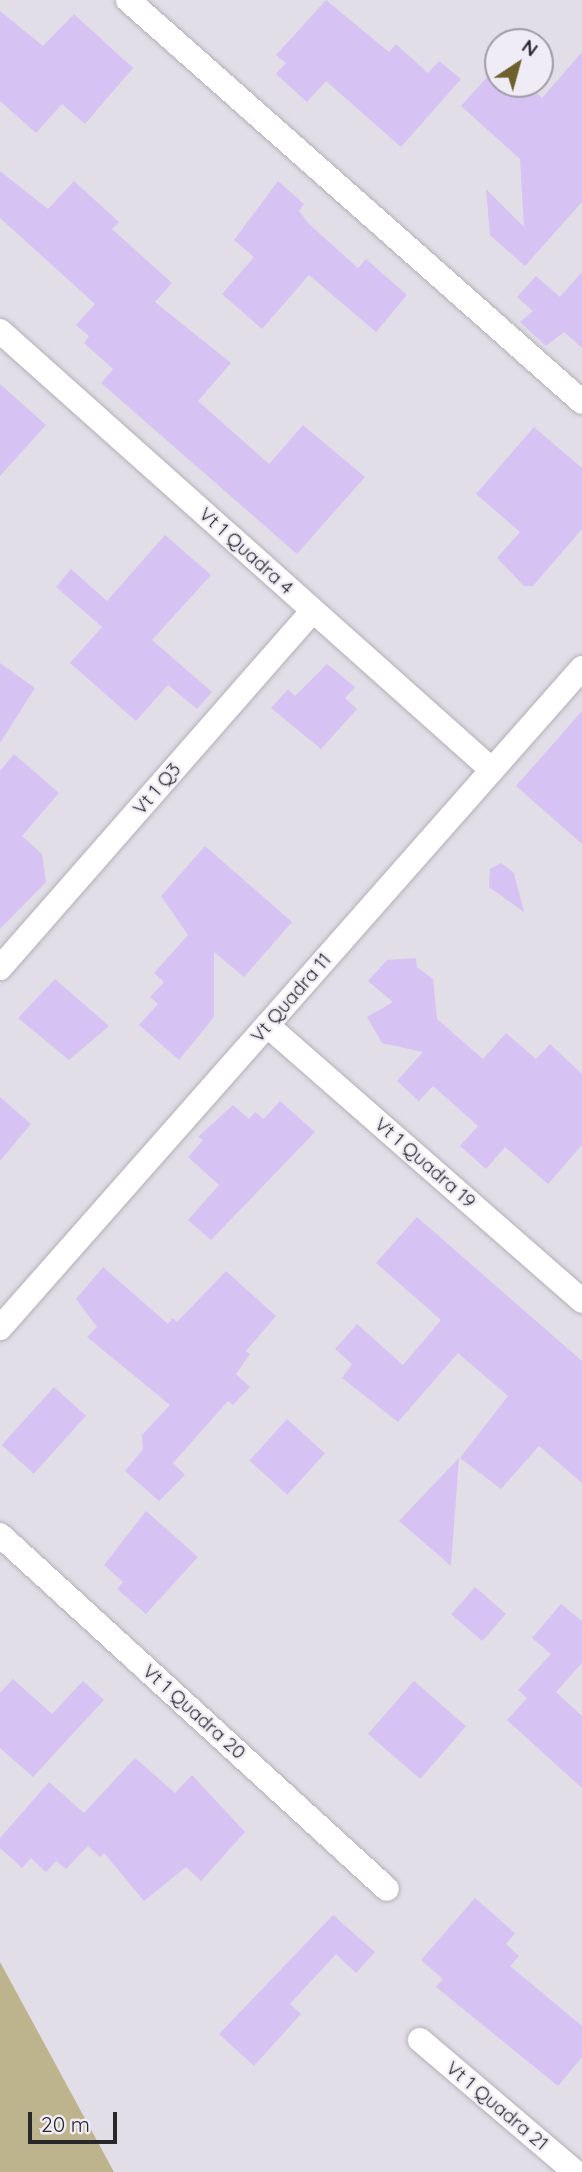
<!DOCTYPE html>
<html>
<head>
<meta charset="utf-8">
<style>
  body { margin:0 }
  #map { position:relative; width:582px; height:2172px; overflow:hidden; background:#e2dee7; font-family:Quicksand,sans-serif }
  div>[style] { position:absolute }
  .green>* { inset:0; background:#bdb38c }
  .building>* { inset:0; background:#d7c2f4; transform-origin:0 0 }
  .roads { filter:drop-shadow(0 0 2px #b4b0b9) drop-shadow(0 0 2px #b4b0b9) }
  .street>* { height:24px; margin:-12px; padding:0 12px; transform-origin:12px; border-radius:12px; background:#fff }
  span { translate:-50% -50%; white-space:nowrap; text-align:center; line-height:1.15; -webkit-text-stroke:5px #efecf5; paint-order:stroke }
  .street-label { font-size:19px; color:#28272a }
  .north { position:absolute; left:484px; top:28px; width:70px; height:70px; box-sizing:border-box; background:#efecf5; border:2px solid #9f9da4; border-radius:50%; rotate:36deg; font-size:19px; font-weight:700; line-height:28px; text-align:center; color:#28272a }
  .north::after { content:''; display:block; margin:auto; width:24px; height:32px; background:#6d602d; clip-path:polygon(50% 0,100% 100%,50% 72%,0 100%) }
  .scale { position:absolute; left:28px; top:2112px; width:89px; height:32px; box-sizing:border-box; border:4px solid #28272a; border-top:0; padding-left:9px; font-size:21px; line-height:24px; white-space:nowrap; color:#28272a; -webkit-text-stroke:5px #efecf5; paint-order:stroke }
</style>
</head>
<body>
<div id="map">
  <div class="green">
    <i style="clip-path:polygon(0 1962px,114px 2172px,0 2172px)"></i>
  </div>
  <div class="building">
    <i style="clip-path:polygon(326px 0,389px 52px,396px 44px,428px 73px,439px 61px,461px 79px,401px 147px,326px 81px,307px 102px,276px 74px,286px 63px,276px 55px)"></i>
    <i style="clip-path:polygon(0 11px,43px 46px,74px 14px,133px 68px,85px 124px,62px 104px,36px 133px,0 101px)"></i>
    <i style="clip-path:polygon(582px 52px,582px 202px,525px 266px,490px 235px,486px 189px,524px 227px,520px 159px,461px 106px,498px 65px,498px 84px,526px 84px,542px 98px)"></i>
    <i style="clip-path:polygon(0 171px,48px 209px,74px 181px,119px 222px,112px 229px,172px 283px,155px 302px,231px 363px,198px 401px,269px 464px,303px 425px,365px 477px,297px 554px,101px 383px,113px 369px,84px 343px,89px 336px,76px 325px,95px 304px,0 218px)"></i>
    <i style="clip-path:polygon(278px 181px,304px 204px,299px 211px,309px 224px,358px 268px,366px 259px,407px 295px,376px 332px,309px 275px,262px 329px,222px 294px,254px 257px,234px 240px)"></i>
    <i style="clip-path:polygon(582px 272px,582px 348px,564px 332px,546px 346px,520px 322px,533px 311px,517px 297px,536px 276px,560px 297px)"></i>
    <i style="clip-path:polygon(0 384px,46px 425px,0 476px)"></i>
    <i style="clip-path:polygon(534px 427px,582px 468px,582px 529px,533px 586px,524px 586px,497px 558px,520px 532px,476px 494px)"></i>
    <i style="clip-path:polygon(165px 535px,211px 575px,152px 640px,212px 692px,197px 709px,168px 685px,136px 721px,70px 663px,102px 627px,56px 587px,71px 569px,107px 601px)"></i>
    <i style="clip-path:polygon(0 663px,35px 688px,0 743px)"></i>
    <i style="clip-path:polygon(327px 664px,355px 687px,345px 698px,357px 709px,321px 749px,271px 708px,288px 689px,295px 696px)"></i>
    <i style="clip-path:polygon(582px 711px,582px 844px,516px 786px)"></i>
    <i style="clip-path:polygon(14px 754px,59px 793px,22px 836px,42px 854px,46px 882px,0 929px,0 771px)"></i>
    <i style="clip-path:polygon(205px 846px,292px 922px,244px 977px,214px 952px,214px 1017px,179px 1060px,139px 1025px,158px 1004px,150px 997px,164px 982px,154px 973px,188px 935px,161px 896px)"></i>
    <i style="clip-path:polygon(501px 863px,514px 873px,524px 912px,489px 887px,490px 869px)"></i>
    <i style="clip-path:polygon(416px 958px,417px 967px,433px 979px,437px 1019px,483px 1059px,506px 1033px,536px 1059px,550px 1044px,582px 1074px,582px 1145px,548px 1184px,505px 1147px,486px 1169px,460px 1146px,478px 1126px,433px 1086px,419px 1101px,397px 1081px,423px 1052px,382px 1043px,367px 1017px,393px 1002px,368px 981px,387px 960px)"></i>
    <i style="clip-path:polygon(55px 979px,109px 1026px,69px 1060px,18px 1018px)"></i>
    <i style="clip-path:polygon(0 1097px,31px 1124px,0 1161px)"></i>
    <i style="clip-path:polygon(280px 1101px,315px 1132px,211px 1240px,188px 1220px,219px 1185px,188px 1157px,203px 1140px,198px 1137px,233px 1105px,249px 1119px,255px 1112px,264px 1119px)"></i>
    <i style="clip-path:polygon(417px 1217px,582px 1361px,582px 1483px,539px 1446px,501px 1489px,460px 1458px,508px 1396px,458px 1353px,398px 1422px,342px 1378px,352px 1364px,335px 1349px,357px 1324px,403px 1365px,441px 1320px,376px 1263px)"></i>
    <i style="clip-path:polygon(103px 1267px,168px 1324px,173px 1318px,177px 1322px,226px 1271px,276px 1316px,246px 1351px,250px 1354px,236px 1374px,250px 1387px,233px 1405px,228px 1401px,173px 1463px,185px 1475px,159px 1501px,125px 1471px,143px 1449px,142px 1435px,170px 1405px,87px 1337px,97px 1327px,76px 1299px)"></i>
    <i style="left:54px;top:1387px;width:43px;height:78px;rotate:42deg"></i>
    <i style="left:287px;top:1419px;width:51px;height:56px;rotate:42deg"></i>
    <i style="clip-path:polygon(459px 1458px,451px 1566px,399px 1521px)"></i>
    <i style="clip-path:polygon(146px 1511px,198px 1557px,146px 1614px,117px 1589px,123px 1582px,104px 1565px)"></i>
    <i style="left:475px;top:1587px;width:41px;height:36px;rotate:41deg"></i>
    <i style="clip-path:polygon(561px 1604px,582px 1621px,582px 1663px,556px 1692px,582px 1716px,582px 1788px,507px 1720px,527px 1698px,518px 1690px,551px 1654px,532px 1638px)"></i>
    <i style="clip-path:polygon(13px 1679px,52px 1714px,83px 1681px,104px 1700px,33px 1777px,0 1748px,0 1693px)"></i>
    <i style="left:414px;top:1681px;width:69px;height:70px;rotate:41deg"></i>
    <i style="clip-path:polygon(135px 1758px,175px 1793px,192px 1775px,245px 1832px,201px 1881px,186px 1867px,144px 1901px,104px 1853px,100px 1857px,88px 1846px,66px 1869px,56px 1861px,46px 1872px,31px 1858px,22px 1868px,0 1848px,0 1838px,49px 1782px,84px 1813px)"></i>
    <i style="clip-path:polygon(475px 1898px,515px 1933px,506px 1944px,519px 1956px,510px 1966px,582px 2026px,582px 2057px,558px 2086px,436px 1987px,443px 1979px,421px 1960px)"></i>
    <i style="clip-path:polygon(333px 1915px,375px 1952px,356px 1973px,336px 1954px,290px 2004px,301px 2014px,254px 2066px,219px 2034px)"></i>
  </div>
  <div class="roads">
    <div class="street">
      <i style="left:128px;top:0;width:606px;rotate:41.52deg"></i>
      <i style="left:0;top:331px;width:659px;rotate:41.74deg"></i>
      <i style="left:0;top:968px;width:475px;rotate:-48.8deg"></i>
      <i style="left:267px;top:1025px;width:419px;rotate:41.2deg"></i>
      <i style="left:0;top:1328px;width:880px;rotate:-48.59deg"></i>
      <i style="left:0;top:1535px;width:524px;rotate:42.45deg"></i>
      <i style="left:420px;top:2040px;width:204px;rotate:40.4deg"></i>
    </div>
  </div>
  <div class="street-label">
    <span style="left:246px;top:551px;rotate:42deg">Vt 1 Quadra 4</span>
    <span style="left:157px;top:789px;rotate:-49deg">Vt 1 Q3</span>
    <span style="left:291px;top:998px;rotate:-49deg">Vt Quadra 11</span>
    <span style="left:425px;top:1163px;rotate:41deg">Vt 1 Quadra 19</span>
    <span style="left:194px;top:1712px;rotate:42deg">Vt 1 Quadra 20</span>
    <span style="left:497px;top:2106px;rotate:40deg">Vt 1 Quadra 21</span>
  </div>
  <div class="north">N</div>
  <div class="scale">20 m</div>
</div>
</body>
</html>
